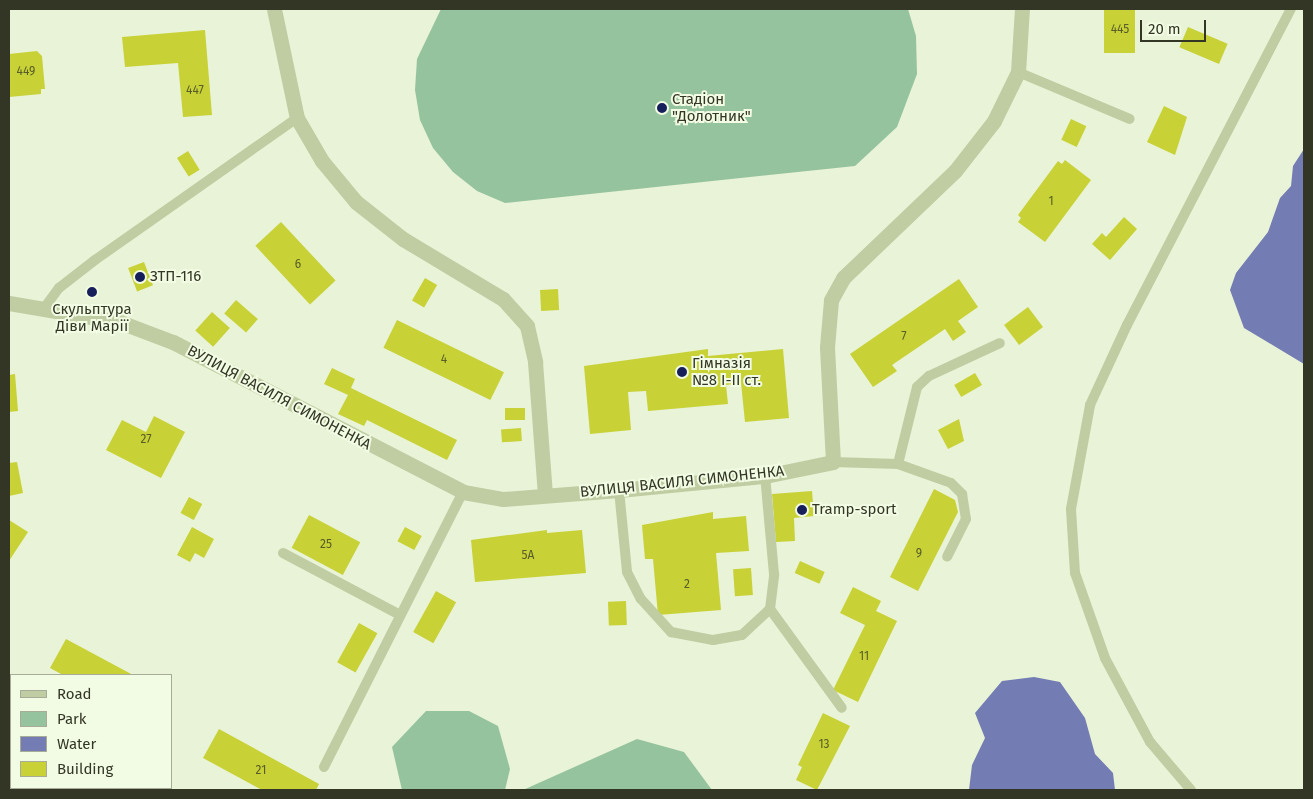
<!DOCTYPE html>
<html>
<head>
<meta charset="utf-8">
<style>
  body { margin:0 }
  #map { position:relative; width:1313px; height:799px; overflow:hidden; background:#e9f3d7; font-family:"Fira Sans",sans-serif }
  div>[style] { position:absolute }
  .green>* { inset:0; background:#95c39d }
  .water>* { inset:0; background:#737cb3 }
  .building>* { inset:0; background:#c8d136; transform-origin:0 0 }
  .lane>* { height:10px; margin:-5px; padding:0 5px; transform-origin:5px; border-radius:5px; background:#c0cca2 }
  .street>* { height:15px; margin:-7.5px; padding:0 7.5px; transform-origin:7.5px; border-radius:7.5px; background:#c0cca2 }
  .dots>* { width:14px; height:14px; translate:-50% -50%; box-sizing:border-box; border:2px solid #f2fbe3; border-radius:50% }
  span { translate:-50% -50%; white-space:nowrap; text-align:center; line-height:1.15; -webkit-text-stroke:4px #f2fbe3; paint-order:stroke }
  .number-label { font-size:12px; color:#585d29 }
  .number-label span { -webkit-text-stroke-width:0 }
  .poi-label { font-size:15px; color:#333625 }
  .left { translate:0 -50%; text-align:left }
  .street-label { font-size:15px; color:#333625 }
  .frame { position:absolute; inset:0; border:10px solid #333625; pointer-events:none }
  .legend { position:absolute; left:10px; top:674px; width:162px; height:115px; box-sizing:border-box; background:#f2fbe3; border:1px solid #a6ac97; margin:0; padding:6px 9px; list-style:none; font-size:15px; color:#333625 }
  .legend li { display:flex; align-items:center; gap:10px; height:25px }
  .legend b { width:25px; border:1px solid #a6ac97 }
  .scale { position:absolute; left:1140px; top:20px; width:66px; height:22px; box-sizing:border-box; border:2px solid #333625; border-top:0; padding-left:6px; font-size:15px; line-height:18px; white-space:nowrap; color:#333625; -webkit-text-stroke:4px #f2fbe3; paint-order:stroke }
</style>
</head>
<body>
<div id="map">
  <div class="green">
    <i style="clip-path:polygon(441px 9px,908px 9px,916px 36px,917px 74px,897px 127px,855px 166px,505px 203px,477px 191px,453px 172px,433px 148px,420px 120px,415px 90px,417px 59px)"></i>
    <i style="clip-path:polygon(426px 711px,469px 711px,498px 726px,510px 769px,505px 790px,402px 790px,392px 747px)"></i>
    <i style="clip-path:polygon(637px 739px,684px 752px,712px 790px,523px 790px)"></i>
  </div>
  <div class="water">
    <i style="clip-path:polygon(1304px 149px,1304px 364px,1244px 328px,1230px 290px,1236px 273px,1268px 232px,1280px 198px,1291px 186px,1293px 166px)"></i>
    <i style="clip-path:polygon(1034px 677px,1060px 682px,1085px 718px,1095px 754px,1113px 773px,1115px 790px,969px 790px,972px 765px,985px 738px,975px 713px,1002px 681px)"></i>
  </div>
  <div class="building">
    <i style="left:1104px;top:9px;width:31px;height:44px"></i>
    <i style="left:1188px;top:27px;width:43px;height:22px;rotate:23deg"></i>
    <i style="clip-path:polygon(205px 30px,212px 115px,183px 117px,178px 63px,125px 67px,122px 37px)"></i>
    <i style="clip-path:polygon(37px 51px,42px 56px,45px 89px,41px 89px,41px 94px,9px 97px,9px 54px)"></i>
    <i style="clip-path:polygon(1164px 106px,1187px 117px,1175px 155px,1147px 142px)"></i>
    <i style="left:1071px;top:119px;width:17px;height:23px;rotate:25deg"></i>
    <i style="left:188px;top:151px;width:22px;height:13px;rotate:58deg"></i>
    <i style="clip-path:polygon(1065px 160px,1091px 180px,1045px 242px,1018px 222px,1021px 218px,1018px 215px,1058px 161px,1062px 164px)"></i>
    <i style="clip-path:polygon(1124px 217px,1137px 229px,1110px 260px,1092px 244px,1102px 233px,1106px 237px)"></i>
    <i style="left:281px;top:222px;width:80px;height:35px;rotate:47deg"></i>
    <i style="left:144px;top:262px;width:25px;height:17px;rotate:69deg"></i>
    <i style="left:425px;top:278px;width:14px;height:26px;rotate:30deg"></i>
    <i style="clip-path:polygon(959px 279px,978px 307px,958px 321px,966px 332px,953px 341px,945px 329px,892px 365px,897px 371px,873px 387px,850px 354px)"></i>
    <i style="left:558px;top:289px;width:21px;height:18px;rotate:87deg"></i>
    <i style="left:236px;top:300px;width:29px;height:18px;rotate:41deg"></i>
    <i style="left:1028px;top:307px;width:25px;height:30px;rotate:53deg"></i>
    <i style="left:212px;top:312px;width:24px;height:25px;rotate:42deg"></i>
    <i style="left:397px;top:320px;width:119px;height:31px;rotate:26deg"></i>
    <i style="clip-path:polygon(708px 349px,708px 356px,783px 349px,789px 418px,745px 422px,741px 383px,726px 385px,728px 404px,648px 411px,646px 391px,628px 392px,631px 430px,590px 434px,584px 366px)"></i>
    <i style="clip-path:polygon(332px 368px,355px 379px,351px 388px,457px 440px,447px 460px,367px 420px,364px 426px,338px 414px,348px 395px,324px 384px)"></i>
    <i style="left:975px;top:373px;width:14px;height:24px;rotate:60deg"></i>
    <i style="clip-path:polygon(15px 374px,18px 411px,9px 412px,9px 375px)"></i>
    <i style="left:505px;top:408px;width:20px;height:12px"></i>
    <i style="clip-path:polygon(154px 416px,185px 432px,161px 478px,106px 450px,122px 420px,146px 432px)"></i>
    <i style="clip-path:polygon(959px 419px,964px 441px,948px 449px,938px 430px)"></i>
    <i style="left:521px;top:428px;width:13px;height:20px;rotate:86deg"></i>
    <i style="clip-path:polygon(17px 462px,23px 493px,9px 496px,9px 463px)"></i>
    <i style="clip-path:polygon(934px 489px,955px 500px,958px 512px,918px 591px,890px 577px)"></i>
    <i style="clip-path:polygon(812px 491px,814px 516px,794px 518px,795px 541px,776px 542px,772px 494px)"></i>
    <i style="left:189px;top:497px;width:15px;height:18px;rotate:28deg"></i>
    <i style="clip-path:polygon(713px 512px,713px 519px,746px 516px,749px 551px,716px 553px,721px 610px,658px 615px,653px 559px,645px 559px,642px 525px)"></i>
    <i style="left:309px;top:515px;width:58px;height:37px;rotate:28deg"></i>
    <i style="clip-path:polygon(9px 520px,28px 532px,9px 561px)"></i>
    <i style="clip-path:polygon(192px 527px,214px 539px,204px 558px,195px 553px,190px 562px,177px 555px)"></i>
    <i style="left:405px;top:527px;width:19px;height:16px;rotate:28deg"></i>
    <i style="clip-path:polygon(547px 530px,547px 533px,582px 530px,586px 573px,475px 582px,471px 540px)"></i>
    <i style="left:800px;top:561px;width:27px;height:13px;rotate:24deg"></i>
    <i style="left:751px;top:568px;width:27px;height:18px;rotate:86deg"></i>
    <i style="clip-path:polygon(853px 587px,881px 601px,876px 611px,897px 621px,858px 702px,833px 690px,865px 625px,840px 613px)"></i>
    <i style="left:436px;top:591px;width:23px;height:47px;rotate:29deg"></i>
    <i style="left:626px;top:601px;width:24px;height:18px;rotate:88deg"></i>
    <i style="left:359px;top:623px;width:21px;height:45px;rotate:29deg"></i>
    <i style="clip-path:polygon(66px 639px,133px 675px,63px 675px,50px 668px)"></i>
    <i style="clip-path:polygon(823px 713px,850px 726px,817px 790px,796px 780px,802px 767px,798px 765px)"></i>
    <i style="clip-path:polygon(219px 729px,319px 784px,316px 790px,262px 790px,203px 758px)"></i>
  </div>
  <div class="lane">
    <i style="left:1018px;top:72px;width:121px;rotate:22.8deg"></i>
    <i style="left:45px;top:307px;width:24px;rotate:-54deg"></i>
    <i style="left:59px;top:288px;width:46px;rotate:-37.9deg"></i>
    <i style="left:95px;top:260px;width:247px;rotate:-35.1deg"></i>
    <i style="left:833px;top:462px;width:65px;rotate:1.8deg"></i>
    <i style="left:898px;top:464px;width:56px;rotate:19.7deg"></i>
    <i style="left:951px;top:483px;width:16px;rotate:45deg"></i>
    <i style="left:962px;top:494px;width:25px;rotate:81deg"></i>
    <i style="left:966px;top:519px;width:42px;rotate:116.6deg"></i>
    <i style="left:898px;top:464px;width:79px;rotate:-76.1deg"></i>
    <i style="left:917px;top:387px;width:16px;rotate:-43deg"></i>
    <i style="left:929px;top:376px;width:78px;rotate:-24.9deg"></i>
    <i style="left:619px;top:490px;width:82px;rotate:84.4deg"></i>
    <i style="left:627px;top:572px;width:30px;rotate:63deg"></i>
    <i style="left:641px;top:599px;width:45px;rotate:47.7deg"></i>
    <i style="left:671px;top:632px;width:43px;rotate:10.8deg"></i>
    <i style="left:713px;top:640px;width:29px;rotate:-10deg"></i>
    <i style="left:742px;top:635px;width:38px;rotate:-43deg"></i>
    <i style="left:770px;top:609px;width:35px;rotate:-83deg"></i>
    <i style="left:774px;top:574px;width:98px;rotate:-95.2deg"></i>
    <i style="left:283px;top:553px;width:132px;rotate:27.9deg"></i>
    <i style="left:770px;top:609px;width:122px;rotate:54deg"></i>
    <i style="left:324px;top:767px;width:308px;rotate:-63.2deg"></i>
    <i style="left:144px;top:790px;width:1px"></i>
    <i style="left:1191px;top:790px;width:63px;rotate:-130.5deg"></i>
    <i style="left:1150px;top:742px;width:95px;rotate:-118.2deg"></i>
    <i style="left:1105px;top:658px;width:90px;rotate:-109.4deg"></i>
    <i style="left:1075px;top:573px;width:64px;rotate:-93.6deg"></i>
    <i style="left:1071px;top:509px;width:106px;rotate:-79.6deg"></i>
    <i style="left:1090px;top:405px;width:88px;rotate:-65.2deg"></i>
    <i style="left:1127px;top:325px;width:356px;rotate:-62.6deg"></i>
  </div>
  <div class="street">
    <i style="left:274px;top:9px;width:111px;rotate:78.1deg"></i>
    <i style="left:297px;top:118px;width:50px;rotate:59.8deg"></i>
    <i style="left:322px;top:161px;width:53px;rotate:50.3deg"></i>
    <i style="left:356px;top:202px;width:60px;rotate:38.2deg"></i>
    <i style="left:403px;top:239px;width:117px;rotate:31deg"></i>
    <i style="left:503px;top:299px;width:36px;rotate:48deg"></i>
    <i style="left:527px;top:326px;width:37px;rotate:77deg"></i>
    <i style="left:535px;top:362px;width:133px;rotate:85.7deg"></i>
    <i style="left:9px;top:303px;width:113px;rotate:9.7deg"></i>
    <i style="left:120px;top:322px;width:57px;rotate:20.7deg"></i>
    <i style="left:173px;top:342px;width:326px;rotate:27.3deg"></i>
    <i style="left:463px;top:492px;width:41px;rotate:9.9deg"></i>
    <i style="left:503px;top:499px;width:116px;rotate:-4.4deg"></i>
    <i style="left:619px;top:490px;width:147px;rotate:-5.5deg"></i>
    <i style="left:765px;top:476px;width:69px;rotate:-11.6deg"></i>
    <i style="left:833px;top:462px;width:115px;rotate:-93deg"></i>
    <i style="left:827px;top:347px;width:47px;rotate:-85.1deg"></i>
    <i style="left:831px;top:300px;width:25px;rotate:-61deg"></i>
    <i style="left:843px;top:278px;width:155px;rotate:-43.7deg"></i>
    <i style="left:955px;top:171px;width:63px;rotate:-52deg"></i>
    <i style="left:994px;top:121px;width:55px;rotate:-63.9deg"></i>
    <i style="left:1018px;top:72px;width:63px;rotate:-86.4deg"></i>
  </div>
  <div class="dots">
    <i style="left:662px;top:108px;background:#171f5b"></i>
    <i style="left:140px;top:277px;background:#171f5b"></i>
    <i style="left:92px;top:292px;background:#171f5b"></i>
    <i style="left:682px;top:372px;background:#171f5b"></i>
    <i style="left:802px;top:510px;background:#171f5b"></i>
  </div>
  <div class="number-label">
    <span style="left:1120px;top:30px">445</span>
    <span style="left:26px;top:72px">449</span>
    <span style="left:195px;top:91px">447</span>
    <span style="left:1051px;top:202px">1</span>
    <span style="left:298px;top:265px">6</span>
    <span style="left:904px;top:337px">7</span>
    <span style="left:444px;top:360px">4</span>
    <span style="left:146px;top:440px">27</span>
    <span style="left:326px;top:545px">25</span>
    <span style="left:919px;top:554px">9</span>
    <span style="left:528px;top:556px">5А</span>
    <span style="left:687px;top:585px">2</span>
    <span style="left:864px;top:657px">11</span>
    <span style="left:824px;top:745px">13</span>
    <span style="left:261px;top:771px">21</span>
  </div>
  <div class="poi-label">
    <span class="left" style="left:672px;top:108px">Стадіон<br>"Долотник"</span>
    <span class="left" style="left:150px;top:277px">ЗТП-116</span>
    <span style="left:92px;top:318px">Скульптура<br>Діви Марії</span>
    <span class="left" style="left:692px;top:372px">Гімназія<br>№8 I-II ст.</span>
    <span class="left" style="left:812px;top:510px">Tramp-sport</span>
  </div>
  <div class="street-label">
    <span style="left:279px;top:398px;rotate:28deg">ВУЛИЦЯ ВАСИЛЯ СИМОНЕНКА</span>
    <span style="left:682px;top:482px;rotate:-6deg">ВУЛИЦЯ ВАСИЛЯ СИМОНЕНКА</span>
  </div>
  <div class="frame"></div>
  <ul class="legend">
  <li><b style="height:6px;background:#c0cca2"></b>Road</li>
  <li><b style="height:14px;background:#95c39d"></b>Park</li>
  <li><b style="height:14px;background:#737cb3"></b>Water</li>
  <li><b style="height:14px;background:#c8d136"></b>Building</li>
  </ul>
  <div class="scale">20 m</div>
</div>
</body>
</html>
